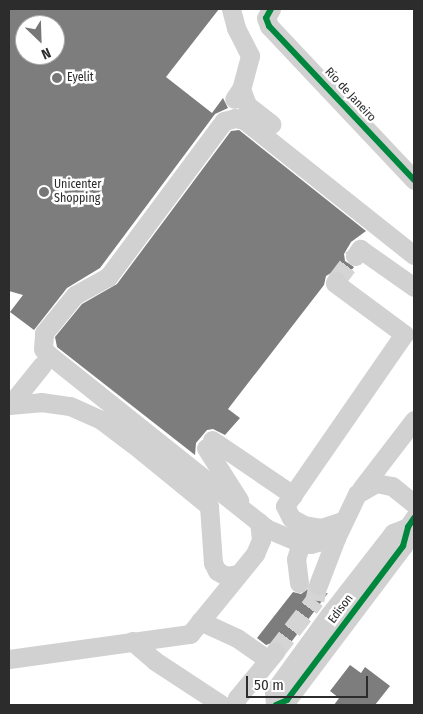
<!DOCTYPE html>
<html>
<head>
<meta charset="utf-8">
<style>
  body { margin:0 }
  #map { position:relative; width:423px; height:714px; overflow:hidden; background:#fff; font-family:"Fira Sans Condensed",sans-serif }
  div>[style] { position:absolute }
  .building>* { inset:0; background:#7d7d7d }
  .minor-tunnel>* { height:19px; margin-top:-9.5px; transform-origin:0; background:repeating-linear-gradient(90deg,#d5d5d5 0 19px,transparent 0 28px) }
  .minor>* { height:19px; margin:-9.5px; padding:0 9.5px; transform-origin:9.5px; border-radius:9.5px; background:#d1d1d1 }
  .cycleway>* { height:6px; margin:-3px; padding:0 3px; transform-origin:3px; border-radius:3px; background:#00873e }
  .dots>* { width:14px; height:14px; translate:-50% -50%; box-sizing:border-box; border:2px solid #fff; border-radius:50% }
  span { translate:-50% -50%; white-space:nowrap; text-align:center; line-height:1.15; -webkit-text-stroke:5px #fff; paint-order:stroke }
  .poi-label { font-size:12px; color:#2c2c2c }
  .left { translate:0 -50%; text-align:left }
  .street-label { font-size:12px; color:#2c2c2c }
  .frame { position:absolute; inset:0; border:10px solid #2c2c2c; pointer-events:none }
  .north { position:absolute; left:15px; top:15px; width:50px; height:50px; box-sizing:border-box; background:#fff; border:1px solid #ababab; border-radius:50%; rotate:156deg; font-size:14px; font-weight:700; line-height:20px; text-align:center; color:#2c2c2c }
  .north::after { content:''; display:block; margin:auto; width:18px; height:22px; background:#767676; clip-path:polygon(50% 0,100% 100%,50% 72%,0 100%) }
  .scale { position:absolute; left:246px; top:676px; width:122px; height:22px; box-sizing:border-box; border:2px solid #2c2c2c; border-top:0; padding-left:6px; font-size:15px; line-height:18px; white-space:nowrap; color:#2c2c2c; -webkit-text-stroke:4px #fff; paint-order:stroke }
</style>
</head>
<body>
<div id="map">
  <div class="building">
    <i style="clip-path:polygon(evenodd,9px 9px,219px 9px,166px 77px,212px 113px,223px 98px,228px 108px,215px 114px,100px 268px,67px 288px,34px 330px,10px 312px,23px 295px,9px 291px,9px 9px,25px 25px,55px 25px,55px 55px,25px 55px,25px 25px)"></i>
    <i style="clip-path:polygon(239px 130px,366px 231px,351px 242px,344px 254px,345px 261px,354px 267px,346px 277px,336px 270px,326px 276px,324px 285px,228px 409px,240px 418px,225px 435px,213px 429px,207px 430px,196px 443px,195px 455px,57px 347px,55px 337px,82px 304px,117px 284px,231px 131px)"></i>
    <i style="clip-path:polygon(308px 589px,314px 596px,328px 593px,286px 649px,277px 641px,266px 645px,257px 638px,293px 592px,301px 594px)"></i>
    <i style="clip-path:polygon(350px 665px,361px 673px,365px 667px,390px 686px,375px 705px,334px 705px,339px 698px,330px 691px)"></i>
  </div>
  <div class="minor-tunnel">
    <i style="left:336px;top:281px;width:31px;rotate:-53deg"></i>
    <i style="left:275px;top:652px;width:66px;rotate:-52.4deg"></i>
    <i style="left:315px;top:600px;width:15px;rotate:-79deg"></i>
  </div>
  <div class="minor">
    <i style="left:231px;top:9px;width:20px;rotate:75deg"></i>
    <i style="left:236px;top:28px;width:31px;rotate:63deg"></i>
    <i style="left:250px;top:56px;width:34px;rotate:105deg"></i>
    <i style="left:241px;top:89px;width:12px;rotate:125deg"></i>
    <i style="left:271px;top:9px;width:10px;rotate:119deg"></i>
    <i style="left:266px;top:18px;width:9px;rotate:69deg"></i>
    <i style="left:269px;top:26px;width:212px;rotate:46.7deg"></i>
    <i style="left:241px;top:89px;width:17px;rotate:69deg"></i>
    <i style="left:247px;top:105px;width:31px;rotate:38deg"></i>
    <i style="left:355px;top:256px;width:9px;rotate:-54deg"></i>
    <i style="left:360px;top:249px;width:66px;rotate:35.1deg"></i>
    <i style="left:336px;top:281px;width:2px;rotate:117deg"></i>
    <i style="left:335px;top:283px;width:86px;rotate:36.5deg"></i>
    <i style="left:404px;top:334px;width:209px;rotate:124.7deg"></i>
    <i style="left:285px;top:506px;width:13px;rotate:63deg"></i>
    <i style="left:291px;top:518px;width:15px;rotate:28deg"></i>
    <i style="left:304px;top:525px;width:17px;rotate:10deg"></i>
    <i style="left:321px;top:528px;width:23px;rotate:-18deg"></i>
    <i style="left:9px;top:405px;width:32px;rotate:-5deg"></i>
    <i style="left:41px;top:402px;width:29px;rotate:8deg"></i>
    <i style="left:70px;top:406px;width:34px;rotate:24deg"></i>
    <i style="left:101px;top:420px;width:40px;rotate:37deg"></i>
    <i style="left:133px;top:444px;width:98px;rotate:39.2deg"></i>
    <i style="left:209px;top:506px;width:57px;rotate:86deg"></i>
    <i style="left:213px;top:563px;width:9px;rotate:63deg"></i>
    <i style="left:217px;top:571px;width:10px;rotate:29deg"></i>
    <i style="left:226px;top:576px;width:12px;rotate:-9deg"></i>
    <i style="left:10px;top:405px;width:51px;rotate:-51.3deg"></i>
    <i style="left:212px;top:440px;width:98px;rotate:34.2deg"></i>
    <i style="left:206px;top:448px;width:62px;rotate:57.6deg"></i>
    <i style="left:361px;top:489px;width:87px;rotate:-52.5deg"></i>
    <i style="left:336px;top:538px;width:26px;rotate:167deg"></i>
    <i style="left:311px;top:544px;width:10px;rotate:-174deg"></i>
    <i style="left:301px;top:543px;width:38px;rotate:-157deg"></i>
    <i style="left:266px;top:528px;width:278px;rotate:-141.4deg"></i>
    <i style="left:49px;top:355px;width:8px;rotate:-135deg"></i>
    <i style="left:43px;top:349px;width:16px;rotate:-86deg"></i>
    <i style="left:44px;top:333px;width:49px;rotate:-50.8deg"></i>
    <i style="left:75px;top:295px;width:38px;rotate:-29deg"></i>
    <i style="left:108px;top:277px;width:194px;rotate:-53.4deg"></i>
    <i style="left:224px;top:121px;width:11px;rotate:-15deg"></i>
    <i style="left:235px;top:118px;width:9px;rotate:13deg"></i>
    <i style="left:244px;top:120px;width:217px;rotate:38.5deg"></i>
    <i style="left:299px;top:583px;width:24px;rotate:-97deg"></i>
    <i style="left:296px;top:559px;width:17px;rotate:-73deg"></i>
    <i style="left:318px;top:585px;width:50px;rotate:-69deg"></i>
    <i style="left:336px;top:538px;width:49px;rotate:-64.5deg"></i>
    <i style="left:357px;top:494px;width:22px;rotate:-30deg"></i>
    <i style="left:376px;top:483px;width:16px;rotate:11deg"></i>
    <i style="left:392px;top:486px;width:28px;rotate:39deg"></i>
    <i style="left:200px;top:621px;width:41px;rotate:24.7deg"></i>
    <i style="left:237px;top:638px;width:38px;rotate:35deg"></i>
    <i style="left:132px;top:641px;width:30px;rotate:41deg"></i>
    <i style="left:155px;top:661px;width:80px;rotate:33.3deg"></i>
    <i style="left:9px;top:659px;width:183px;rotate:-7.9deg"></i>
    <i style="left:190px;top:634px;width:103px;rotate:-50.9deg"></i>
    <i style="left:255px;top:554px;width:15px;rotate:-67deg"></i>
    <i style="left:261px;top:540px;width:18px;rotate:-96deg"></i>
    <i style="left:235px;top:705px;width:7px;rotate:-74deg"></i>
    <i style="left:237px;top:698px;width:60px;rotate:-50.4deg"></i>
    <i style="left:275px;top:705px;width:14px;rotate:-94deg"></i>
    <i style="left:274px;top:691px;width:95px;rotate:-54deg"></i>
    <i style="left:330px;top:614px;width:103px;rotate:-52.1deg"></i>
    <i style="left:393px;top:533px;width:16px;rotate:-22deg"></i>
    <i style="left:276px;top:705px;width:12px;rotate:-24deg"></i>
    <i style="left:287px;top:700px;width:193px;rotate:-53deg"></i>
    <i style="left:403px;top:546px;width:20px;rotate:-75deg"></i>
    <i style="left:408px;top:527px;width:11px;rotate:-56deg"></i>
  </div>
  <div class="cycleway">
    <i style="left:271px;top:9px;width:10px;rotate:119deg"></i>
    <i style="left:266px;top:18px;width:9px;rotate:69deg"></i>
    <i style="left:269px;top:26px;width:212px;rotate:46.7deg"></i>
    <i style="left:276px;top:705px;width:12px;rotate:-24deg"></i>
    <i style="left:287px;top:700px;width:193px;rotate:-53deg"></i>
    <i style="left:403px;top:546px;width:20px;rotate:-75deg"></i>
    <i style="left:408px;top:527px;width:11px;rotate:-56deg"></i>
  </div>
  <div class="dots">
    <i style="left:57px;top:78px;background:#767676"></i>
    <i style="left:44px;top:192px;background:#767676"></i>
  </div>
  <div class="poi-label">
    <span class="left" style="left:67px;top:78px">Eyelit</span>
    <span class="left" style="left:54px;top:192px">Unicenter<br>Shopping</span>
  </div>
  <div class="street-label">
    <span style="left:350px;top:95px;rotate:47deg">Río de Janeiro</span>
    <span style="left:341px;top:609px;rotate:-53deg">Edison</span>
  </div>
  <div class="frame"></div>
  <div class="north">N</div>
  <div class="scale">50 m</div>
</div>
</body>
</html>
